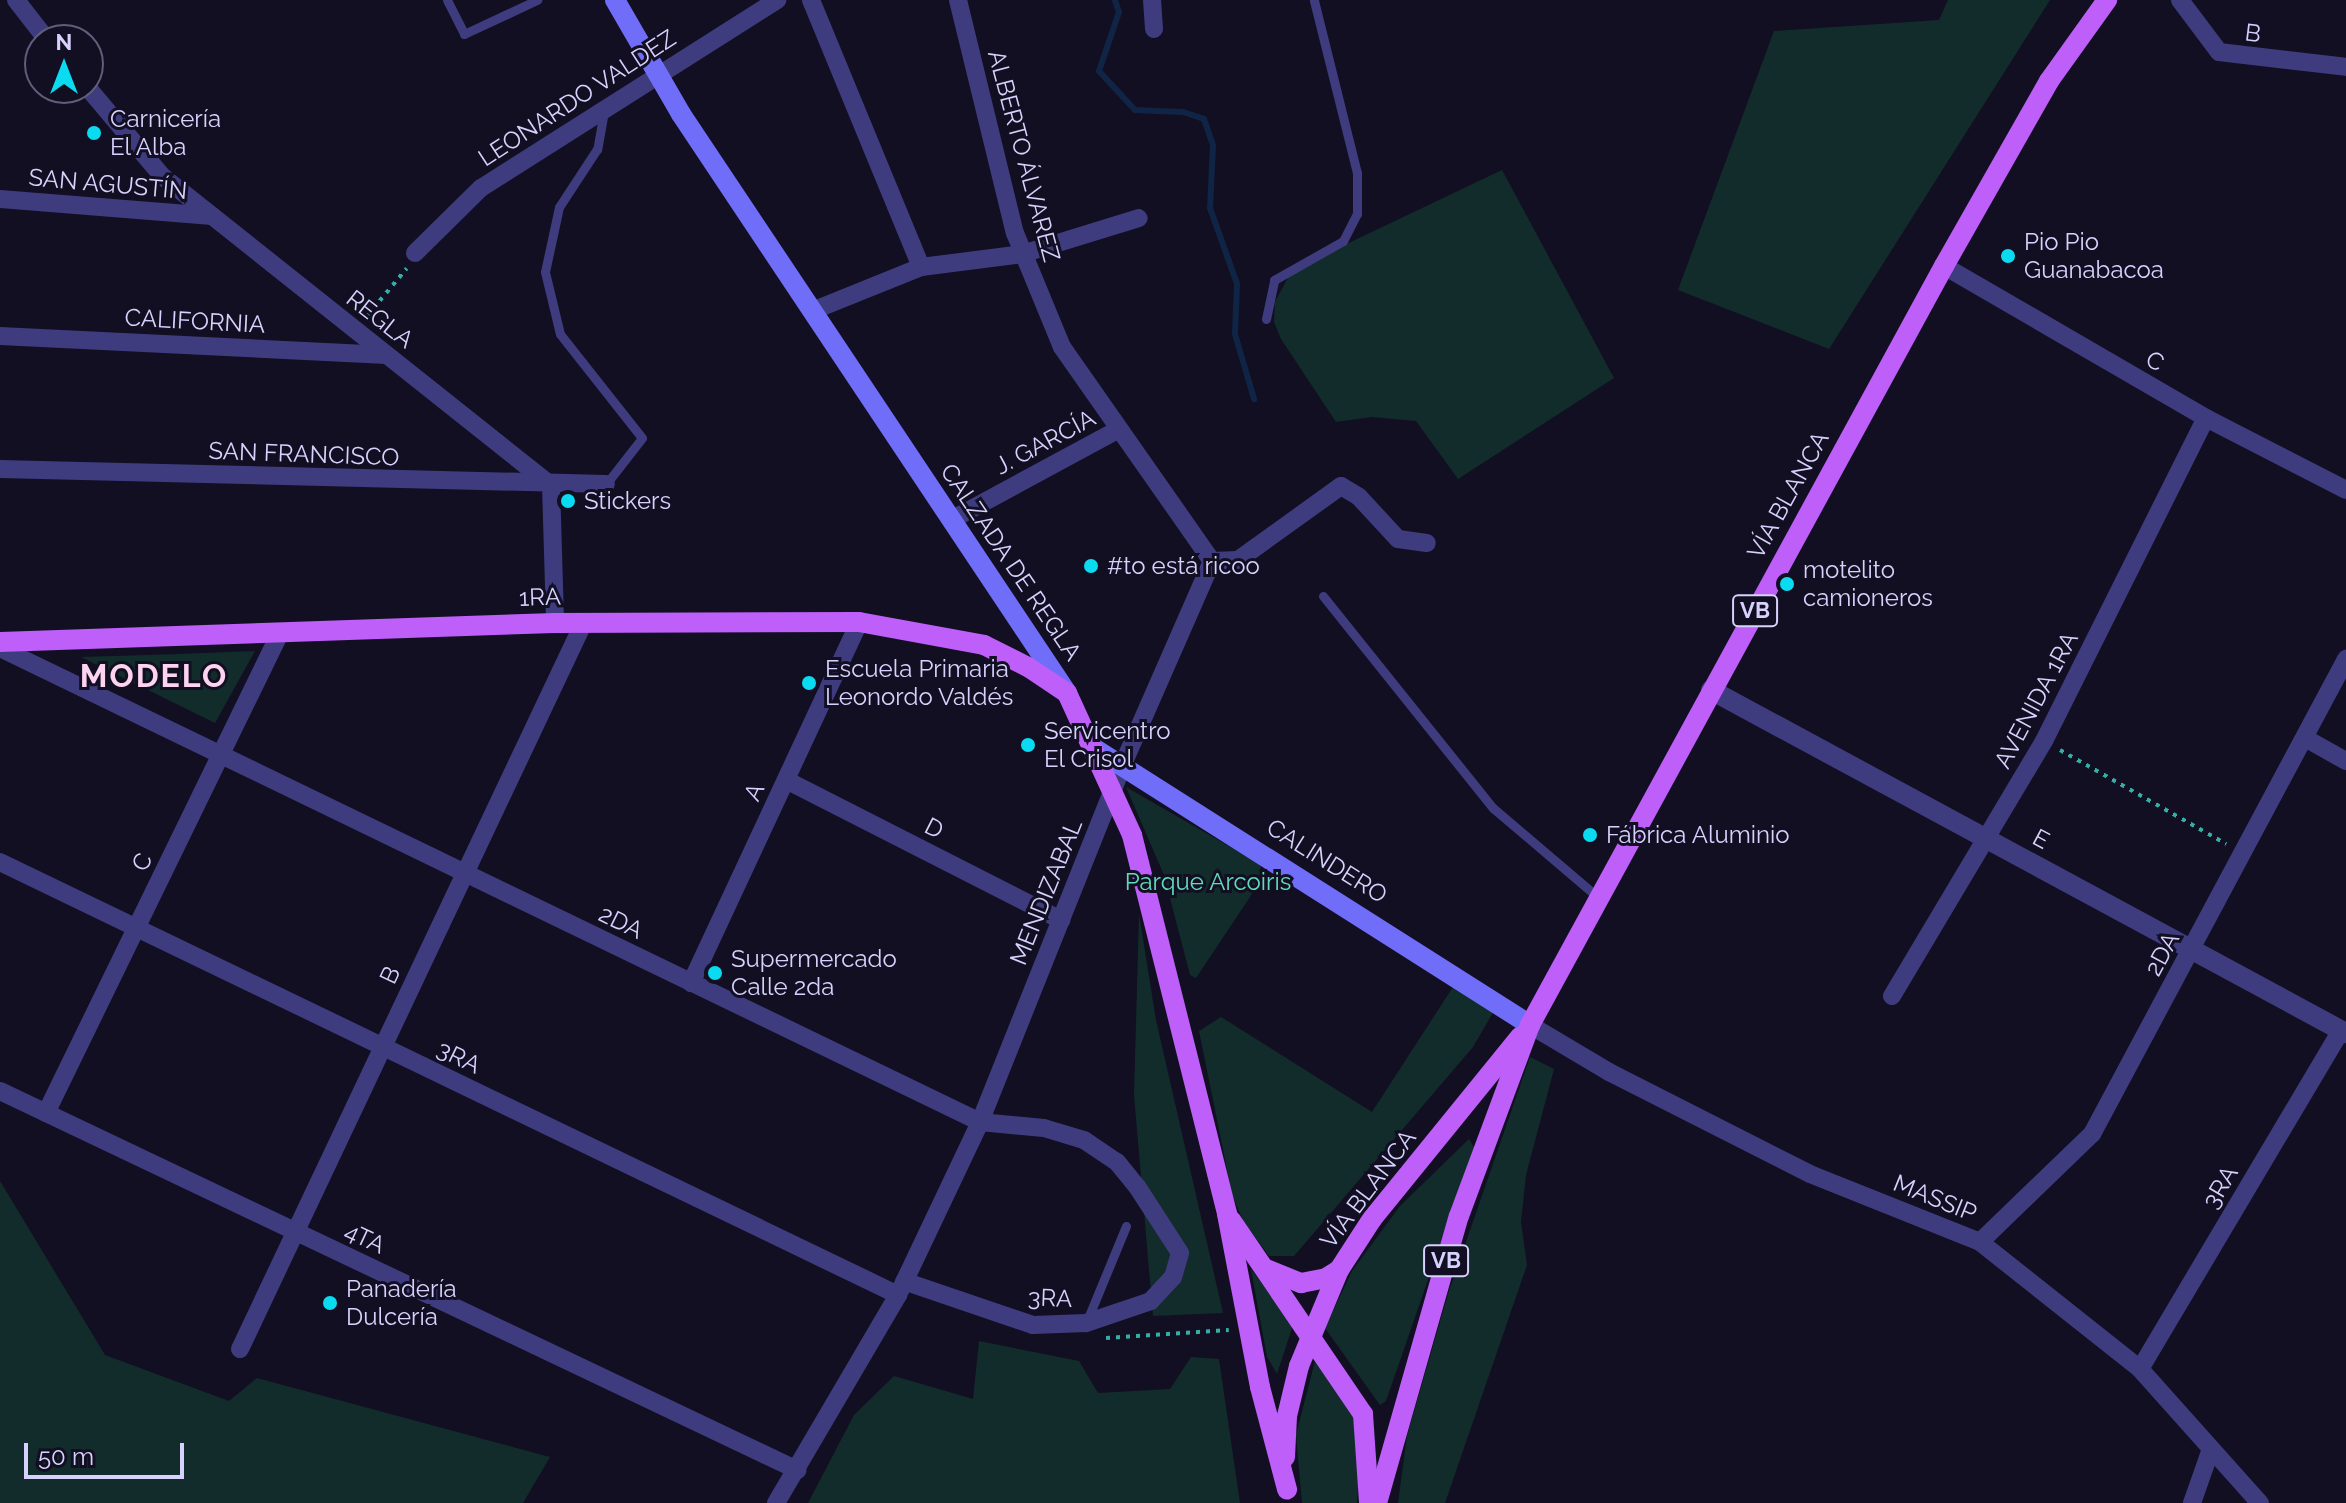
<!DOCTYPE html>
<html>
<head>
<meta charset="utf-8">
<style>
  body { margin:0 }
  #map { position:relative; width:2346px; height:1503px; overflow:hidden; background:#120f22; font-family:Raleway,sans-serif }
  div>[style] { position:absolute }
  .green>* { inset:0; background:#122c2b }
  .stream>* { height:6px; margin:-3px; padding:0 3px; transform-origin:3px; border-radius:3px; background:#102545 }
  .path>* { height:4px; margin-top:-2px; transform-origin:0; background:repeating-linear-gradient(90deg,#34afa7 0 4px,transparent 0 10px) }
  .service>* { height:9px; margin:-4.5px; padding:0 4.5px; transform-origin:4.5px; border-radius:4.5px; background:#3e3c7f }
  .minor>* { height:18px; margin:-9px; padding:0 9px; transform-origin:9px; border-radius:9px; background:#3e3c7f }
  .tertiary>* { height:20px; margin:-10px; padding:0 10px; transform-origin:10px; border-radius:10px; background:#3e3c7f }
  .secondary>* { height:20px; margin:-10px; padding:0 10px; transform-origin:10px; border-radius:10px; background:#706ef9 }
  .primary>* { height:20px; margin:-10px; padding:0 10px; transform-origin:10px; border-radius:10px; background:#bd5ff8 }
  .dots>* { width:22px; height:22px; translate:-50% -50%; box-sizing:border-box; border:4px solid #120f22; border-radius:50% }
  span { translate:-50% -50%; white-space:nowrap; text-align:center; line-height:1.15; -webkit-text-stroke:6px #120f22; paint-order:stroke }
  .shield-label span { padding:2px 6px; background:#120f22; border:2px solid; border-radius:6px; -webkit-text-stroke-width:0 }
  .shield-label { font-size:22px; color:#d7d2fd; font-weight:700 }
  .street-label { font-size:24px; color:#d7d2fd }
  .poi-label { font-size:24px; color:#d7d2fd }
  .left { translate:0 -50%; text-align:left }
  .park-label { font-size:24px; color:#62dabb }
  .district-label { font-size:32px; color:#fdd4ef; font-weight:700; letter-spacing:2px }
  .north { position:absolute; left:24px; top:24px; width:80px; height:80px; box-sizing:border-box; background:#120f22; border:2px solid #615d7a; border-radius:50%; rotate:0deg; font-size:22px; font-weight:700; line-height:32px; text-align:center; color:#d7d2fd }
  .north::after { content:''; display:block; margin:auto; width:28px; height:36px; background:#0bdbf1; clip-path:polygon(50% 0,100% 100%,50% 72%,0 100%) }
  .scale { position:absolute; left:24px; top:1443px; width:160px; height:36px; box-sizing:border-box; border:4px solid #d7d2fd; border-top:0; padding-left:10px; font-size:24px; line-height:28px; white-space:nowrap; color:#d7d2fd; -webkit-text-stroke:6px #120f22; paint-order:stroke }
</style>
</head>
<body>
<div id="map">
  <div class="green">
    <i style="clip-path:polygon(1948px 0,2050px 0,1829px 349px,1678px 290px,1774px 31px,1939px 20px)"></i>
    <i style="clip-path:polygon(1502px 170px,1614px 378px,1458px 479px,1416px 421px,1372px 417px,1336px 422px,1281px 339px,1274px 322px,1275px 302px,1292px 270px)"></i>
    <i style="clip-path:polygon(255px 651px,215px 723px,81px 657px,179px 654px)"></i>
    <i style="clip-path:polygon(1126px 787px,1260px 864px,1262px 874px,1250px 897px,1196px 978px,1190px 975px,1164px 875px)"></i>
    <i style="clip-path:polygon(1139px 914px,1156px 1020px,1223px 1313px,1153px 1316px,1134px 1095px)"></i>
    <i style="clip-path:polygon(1453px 987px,1494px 1011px,1473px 1047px,1294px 1256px,1269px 1256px,1243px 1221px,1232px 1194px,1199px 1031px,1221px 1017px,1372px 1112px)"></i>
    <i style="clip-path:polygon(1530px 1057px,1554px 1069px,1526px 1175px,1521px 1222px,1527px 1265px,1445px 1503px,1398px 1503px,1407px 1436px,1448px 1294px)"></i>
    <i style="clip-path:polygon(1469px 1139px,1474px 1147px,1386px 1401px,1380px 1405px,1325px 1328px,1352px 1271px,1400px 1206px)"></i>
    <i style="clip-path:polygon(0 1181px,105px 1355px,229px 1401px,257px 1378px,550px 1457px,523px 1503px,0 1503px)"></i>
    <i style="clip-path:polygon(1251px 1269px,1293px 1325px,1277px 1374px,1267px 1357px)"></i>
    <i style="clip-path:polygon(979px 1341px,1079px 1361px,1098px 1393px,1170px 1389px,1191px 1357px,1219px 1359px,1240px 1503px,808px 1503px,854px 1415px,894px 1376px,973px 1399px)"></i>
    <i style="clip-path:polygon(1315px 1361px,1354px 1414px,1361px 1445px,1357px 1503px,1302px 1503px,1296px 1435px)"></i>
  </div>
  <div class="stream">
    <i style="left:1115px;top:0;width:13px;rotate:72deg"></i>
    <i style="left:1119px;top:12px;width:62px;rotate:108.7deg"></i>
    <i style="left:1099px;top:71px;width:53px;rotate:47.3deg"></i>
    <i style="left:1135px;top:110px;width:48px;rotate:2.4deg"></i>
    <i style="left:1183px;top:112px;width:22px;rotate:18deg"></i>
    <i style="left:1204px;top:119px;width:28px;rotate:71deg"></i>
    <i style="left:1213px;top:145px;width:63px;rotate:92.7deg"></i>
    <i style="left:1210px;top:208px;width:81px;rotate:70.4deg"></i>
    <i style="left:1237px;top:284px;width:50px;rotate:92.3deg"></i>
    <i style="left:1235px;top:334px;width:68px;rotate:73.7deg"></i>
  </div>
  <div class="path">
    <i style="left:367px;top:316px;width:62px;rotate:-50.2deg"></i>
    <i style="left:2060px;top:750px;width:191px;rotate:29.5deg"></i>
    <i style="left:1106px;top:1338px;width:123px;rotate:-3.7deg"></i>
  </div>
  <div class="service">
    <i style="left:447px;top:0;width:38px;rotate:63deg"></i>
    <i style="left:464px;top:34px;width:81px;rotate:-25deg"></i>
    <i style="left:604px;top:111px;width:39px;rotate:100deg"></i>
    <i style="left:597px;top:149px;width:69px;rotate:123.2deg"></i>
    <i style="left:559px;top:207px;width:66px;rotate:102.2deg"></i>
    <i style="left:545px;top:272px;width:64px;rotate:76.4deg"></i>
    <i style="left:560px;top:334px;width:132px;rotate:51.7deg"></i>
    <i style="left:642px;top:438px;width:58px;rotate:128deg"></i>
    <i style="left:1266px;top:319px;width:40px;rotate:-78deg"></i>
    <i style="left:1274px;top:280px;width:79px;rotate:-29.5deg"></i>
    <i style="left:1343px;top:241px;width:30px;rotate:-63deg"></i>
    <i style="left:1357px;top:214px;width:41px;rotate:-90deg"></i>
    <i style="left:1357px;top:173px;width:178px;rotate:-104deg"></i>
    <i style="left:1323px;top:596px;width:272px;rotate:51.3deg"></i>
    <i style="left:1493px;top:808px;width:140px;rotate:40.4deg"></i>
    <i style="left:1086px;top:1323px;width:105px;rotate:-67.6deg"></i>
  </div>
  <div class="minor">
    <i style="left:16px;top:0;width:51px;rotate:52.2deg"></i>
    <i style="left:811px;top:0;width:289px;rotate:67.6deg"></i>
    <i style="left:958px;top:0;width:240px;rotate:76.3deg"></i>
    <i style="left:1015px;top:233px;width:123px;rotate:67.6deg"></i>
    <i style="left:1062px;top:347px;width:261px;rotate:55deg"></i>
    <i style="left:1152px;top:0;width:29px;rotate:86deg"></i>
    <i style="left:2180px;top:0;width:65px;rotate:53.1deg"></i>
    <i style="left:2219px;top:52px;width:128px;rotate:6.7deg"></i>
    <i style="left:88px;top:88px;width:115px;rotate:49.9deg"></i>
    <i style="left:162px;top:176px;width:497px;rotate:38.5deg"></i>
    <i style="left:551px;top:485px;width:138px;rotate:88.3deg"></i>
    <i style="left:0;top:199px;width:213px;rotate:4.6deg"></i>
    <i style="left:415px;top:253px;width:93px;rotate:-44.6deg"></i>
    <i style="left:481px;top:188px;width:351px;rotate:-32.4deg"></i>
    <i style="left:1944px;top:266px;width:303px;rotate:30.1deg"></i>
    <i style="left:2206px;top:418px;width:157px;rotate:27.2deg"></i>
    <i style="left:812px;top:311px;width:118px;rotate:-22deg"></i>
    <i style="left:921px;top:267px;width:102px;rotate:-7.3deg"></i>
    <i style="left:1022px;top:254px;width:122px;rotate:-17.1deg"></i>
    <i style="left:0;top:336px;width:387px;rotate:2.8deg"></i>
    <i style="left:0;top:469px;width:606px;rotate:1.42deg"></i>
    <i style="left:951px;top:520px;width:191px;rotate:-28.4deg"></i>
    <i style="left:1212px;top:561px;width:26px;rotate:-2deg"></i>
    <i style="left:1238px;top:560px;width:127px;rotate:-35.7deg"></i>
    <i style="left:1341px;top:486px;width:21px;rotate:31deg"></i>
    <i style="left:1359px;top:497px;width:57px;rotate:47.1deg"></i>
    <i style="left:1398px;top:539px;width:29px;rotate:8deg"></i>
    <i style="left:0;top:648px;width:1089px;rotate:25.81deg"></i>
    <i style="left:980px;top:1122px;width:64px;rotate:5.4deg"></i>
    <i style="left:1044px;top:1128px;width:42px;rotate:16.7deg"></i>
    <i style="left:1084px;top:1140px;width:40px;rotate:34deg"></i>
    <i style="left:1117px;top:1162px;width:33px;rotate:51deg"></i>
    <i style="left:1138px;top:1188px;width:77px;rotate:57.1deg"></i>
    <i style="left:1180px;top:1253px;width:25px;rotate:106deg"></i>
    <i style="left:1173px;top:1277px;width:33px;rotate:133deg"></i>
    <i style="left:1151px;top:1301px;width:69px;rotate:161.3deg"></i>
    <i style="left:1086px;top:1323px;width:53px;rotate:177.8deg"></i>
    <i style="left:1033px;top:1325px;width:136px;rotate:-161.2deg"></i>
    <i style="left:2305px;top:738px;width:47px;rotate:29.3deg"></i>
    <i style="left:786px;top:780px;width:309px;rotate:27deg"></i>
    <i style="left:0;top:862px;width:997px;rotate:25.74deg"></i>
    <i style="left:691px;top:983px;width:398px;rotate:-65deg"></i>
    <i style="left:1892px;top:996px;width:297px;rotate:-59.2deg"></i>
    <i style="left:2044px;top:741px;width:361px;rotate:-63.4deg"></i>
    <i style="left:1530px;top:1025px;width:92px;rotate:30.7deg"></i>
    <i style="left:1609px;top:1072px;width:225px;rotate:26.9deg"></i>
    <i style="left:1810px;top:1174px;width:183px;rotate:21.8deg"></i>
    <i style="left:1980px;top:1242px;width:204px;rotate:38.4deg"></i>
    <i style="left:2140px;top:1369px;width:180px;rotate:48.2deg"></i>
    <i style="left:0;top:1091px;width:883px;rotate:25.43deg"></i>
    <i style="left:46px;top:1113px;width:534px;rotate:-64.01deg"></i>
    <i style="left:1980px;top:1242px;width:156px;rotate:-44deg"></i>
    <i style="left:2092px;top:1134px;width:539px;rotate:-61.86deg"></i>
    <i style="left:240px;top:1349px;width:804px;rotate:-64.68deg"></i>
    <i style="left:2140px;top:1369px;width:394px;rotate:-59.3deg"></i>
    <i style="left:776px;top:1503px;width:241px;rotate:-59.6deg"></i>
    <i style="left:898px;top:1295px;width:191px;rotate:-64.6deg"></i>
    <i style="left:980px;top:1122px;width:386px;rotate:-68.2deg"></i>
    <i style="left:1123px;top:764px;width:222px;rotate:-66.3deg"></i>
    <i style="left:2192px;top:1503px;width:54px;rotate:-70.6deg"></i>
  </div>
  <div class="tertiary">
    <i style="left:1711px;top:690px;width:722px;rotate:28.38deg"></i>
  </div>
  <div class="secondary">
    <i style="left:615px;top:0;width:132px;rotate:59.9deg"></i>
    <i style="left:681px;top:114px;width:696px;rotate:56.31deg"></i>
    <i style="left:1092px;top:747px;width:519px;rotate:32.4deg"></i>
  </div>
  <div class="primary">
    <i style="left:0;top:642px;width:555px;rotate:-1.96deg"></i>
    <i style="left:555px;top:623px;width:304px;rotate:-0.2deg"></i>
    <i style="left:859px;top:622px;width:127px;rotate:10.4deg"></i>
    <i style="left:984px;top:645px;width:49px;rotate:26.6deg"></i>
    <i style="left:1028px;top:667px;width:47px;rotate:33.7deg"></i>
    <i style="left:1067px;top:693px;width:156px;rotate:65.4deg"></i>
    <i style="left:1132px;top:835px;width:391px;rotate:75.9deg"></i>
    <i style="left:1227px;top:1214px;width:176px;rotate:79.2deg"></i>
    <i style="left:1260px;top:1387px;width:106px;rotate:75.2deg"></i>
    <i style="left:1231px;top:1220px;width:235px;rotate:55.8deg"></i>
    <i style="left:1363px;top:1414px;width:89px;rotate:86.1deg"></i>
    <i style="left:1266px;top:1269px;width:38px;rotate:22deg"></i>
    <i style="left:1301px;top:1283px;width:25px;rotate:-11deg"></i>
    <i style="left:1326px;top:1278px;width:15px;rotate:-32deg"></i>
    <i style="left:1285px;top:1457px;width:41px;rotate:-87.2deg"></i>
    <i style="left:1287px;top:1416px;width:51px;rotate:-76.5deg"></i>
    <i style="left:1299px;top:1366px;width:104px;rotate:-67.4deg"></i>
    <i style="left:1339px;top:1270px;width:61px;rotate:-57.1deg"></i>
    <i style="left:1372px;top:1219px;width:235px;rotate:-50.9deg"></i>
    <i style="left:1377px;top:1503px;width:298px;rotate:-74.1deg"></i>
    <i style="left:1459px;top:1216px;width:204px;rotate:-69.6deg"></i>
    <i style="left:1530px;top:1025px;width:865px;rotate:-61.39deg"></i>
    <i style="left:1944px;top:266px;width:213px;rotate:-60.4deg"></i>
    <i style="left:2049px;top:81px;width:100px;rotate:-54.4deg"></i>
  </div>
  <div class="dots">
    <i style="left:94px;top:133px;background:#0bdbf1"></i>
    <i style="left:2008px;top:256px;background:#0bdbf1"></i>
    <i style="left:568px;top:501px;background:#0bdbf1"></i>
    <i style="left:1091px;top:566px;background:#0bdbf1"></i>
    <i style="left:1787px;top:584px;background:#0bdbf1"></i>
    <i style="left:809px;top:683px;background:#0bdbf1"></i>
    <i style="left:1028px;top:745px;background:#0bdbf1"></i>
    <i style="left:1590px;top:835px;background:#0bdbf1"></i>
    <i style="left:715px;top:973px;background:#0bdbf1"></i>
    <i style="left:330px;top:1303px;background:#0bdbf1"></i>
  </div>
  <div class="shield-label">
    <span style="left:1755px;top:611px">VB</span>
    <span style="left:1446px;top:1261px">VB</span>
  </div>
  <div class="street-label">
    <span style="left:2253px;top:33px;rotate:7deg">B</span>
    <span style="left:577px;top:98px;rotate:-33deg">LEONARDO VALDEZ</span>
    <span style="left:1024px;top:156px;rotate:75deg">ALBERTO ÁLVAREZ</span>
    <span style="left:108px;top:184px;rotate:5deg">SAN AGUSTÍN</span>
    <span style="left:380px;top:319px;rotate:38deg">REGLA</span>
    <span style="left:195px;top:321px;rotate:3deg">CALIFORNIA</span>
    <span style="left:2155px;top:361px;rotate:30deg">C</span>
    <span style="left:1045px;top:442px;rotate:-28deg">J. GARCÍA</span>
    <span style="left:304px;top:454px;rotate:2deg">SAN FRANCISCO</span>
    <span style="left:1788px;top:495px;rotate:-61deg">VÍA BLANCA</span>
    <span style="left:1011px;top:562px;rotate:56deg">CALZADA DE REGLA</span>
    <span style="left:540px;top:597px;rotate:-2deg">1RA</span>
    <span style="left:2036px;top:700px;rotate:-62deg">AVENIDA 1RA</span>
    <span style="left:754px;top:792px;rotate:-65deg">A</span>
    <span style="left:934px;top:828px;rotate:27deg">D</span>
    <span style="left:2041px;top:839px;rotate:28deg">E</span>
    <span style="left:1327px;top:861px;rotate:32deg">CALINDERO</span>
    <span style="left:142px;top:862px;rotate:-64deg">C</span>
    <span style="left:1046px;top:892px;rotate:-68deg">MENDIZABAL</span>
    <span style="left:621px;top:922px;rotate:26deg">2DA</span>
    <span style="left:2162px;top:954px;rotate:-62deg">2DA</span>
    <span style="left:390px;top:975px;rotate:-65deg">B</span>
    <span style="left:459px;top:1057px;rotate:26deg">3RA</span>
    <span style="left:2220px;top:1187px;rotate:-59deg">3RA</span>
    <span style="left:1368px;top:1189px;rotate:-53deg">VÍA BLANCA</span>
    <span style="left:1935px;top:1198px;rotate:22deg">MASSIP</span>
    <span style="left:365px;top:1238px;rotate:25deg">4TA</span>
    <span style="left:1050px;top:1298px;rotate:2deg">3RA</span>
  </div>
  <div class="poi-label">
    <span class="left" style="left:110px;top:133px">Carnicería<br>El Alba</span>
    <span class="left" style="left:2024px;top:256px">Pio Pio<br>Guanabacoa</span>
    <span class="left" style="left:584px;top:501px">Stickers</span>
    <span class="left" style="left:1107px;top:566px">#to está ricoo</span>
    <span class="left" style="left:1803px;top:584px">motelito<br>camioneros</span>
    <span class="left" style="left:825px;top:683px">Escuela Primaria<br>Leonordo Valdés</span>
    <span class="left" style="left:1044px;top:745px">Servicentro<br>El Crisol</span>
    <span class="left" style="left:1606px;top:835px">Fábrica Aluminio</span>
    <span class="left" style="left:731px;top:973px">Supermercado<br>Calle 2da</span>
    <span class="left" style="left:346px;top:1303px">Panadería<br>Dulcería</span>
  </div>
  <div class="park-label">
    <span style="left:1208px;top:882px">Parque Arcoiris</span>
  </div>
  <div class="district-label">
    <span style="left:154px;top:676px">MODELO</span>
  </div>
  <div class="north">N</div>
  <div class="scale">50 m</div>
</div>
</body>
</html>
